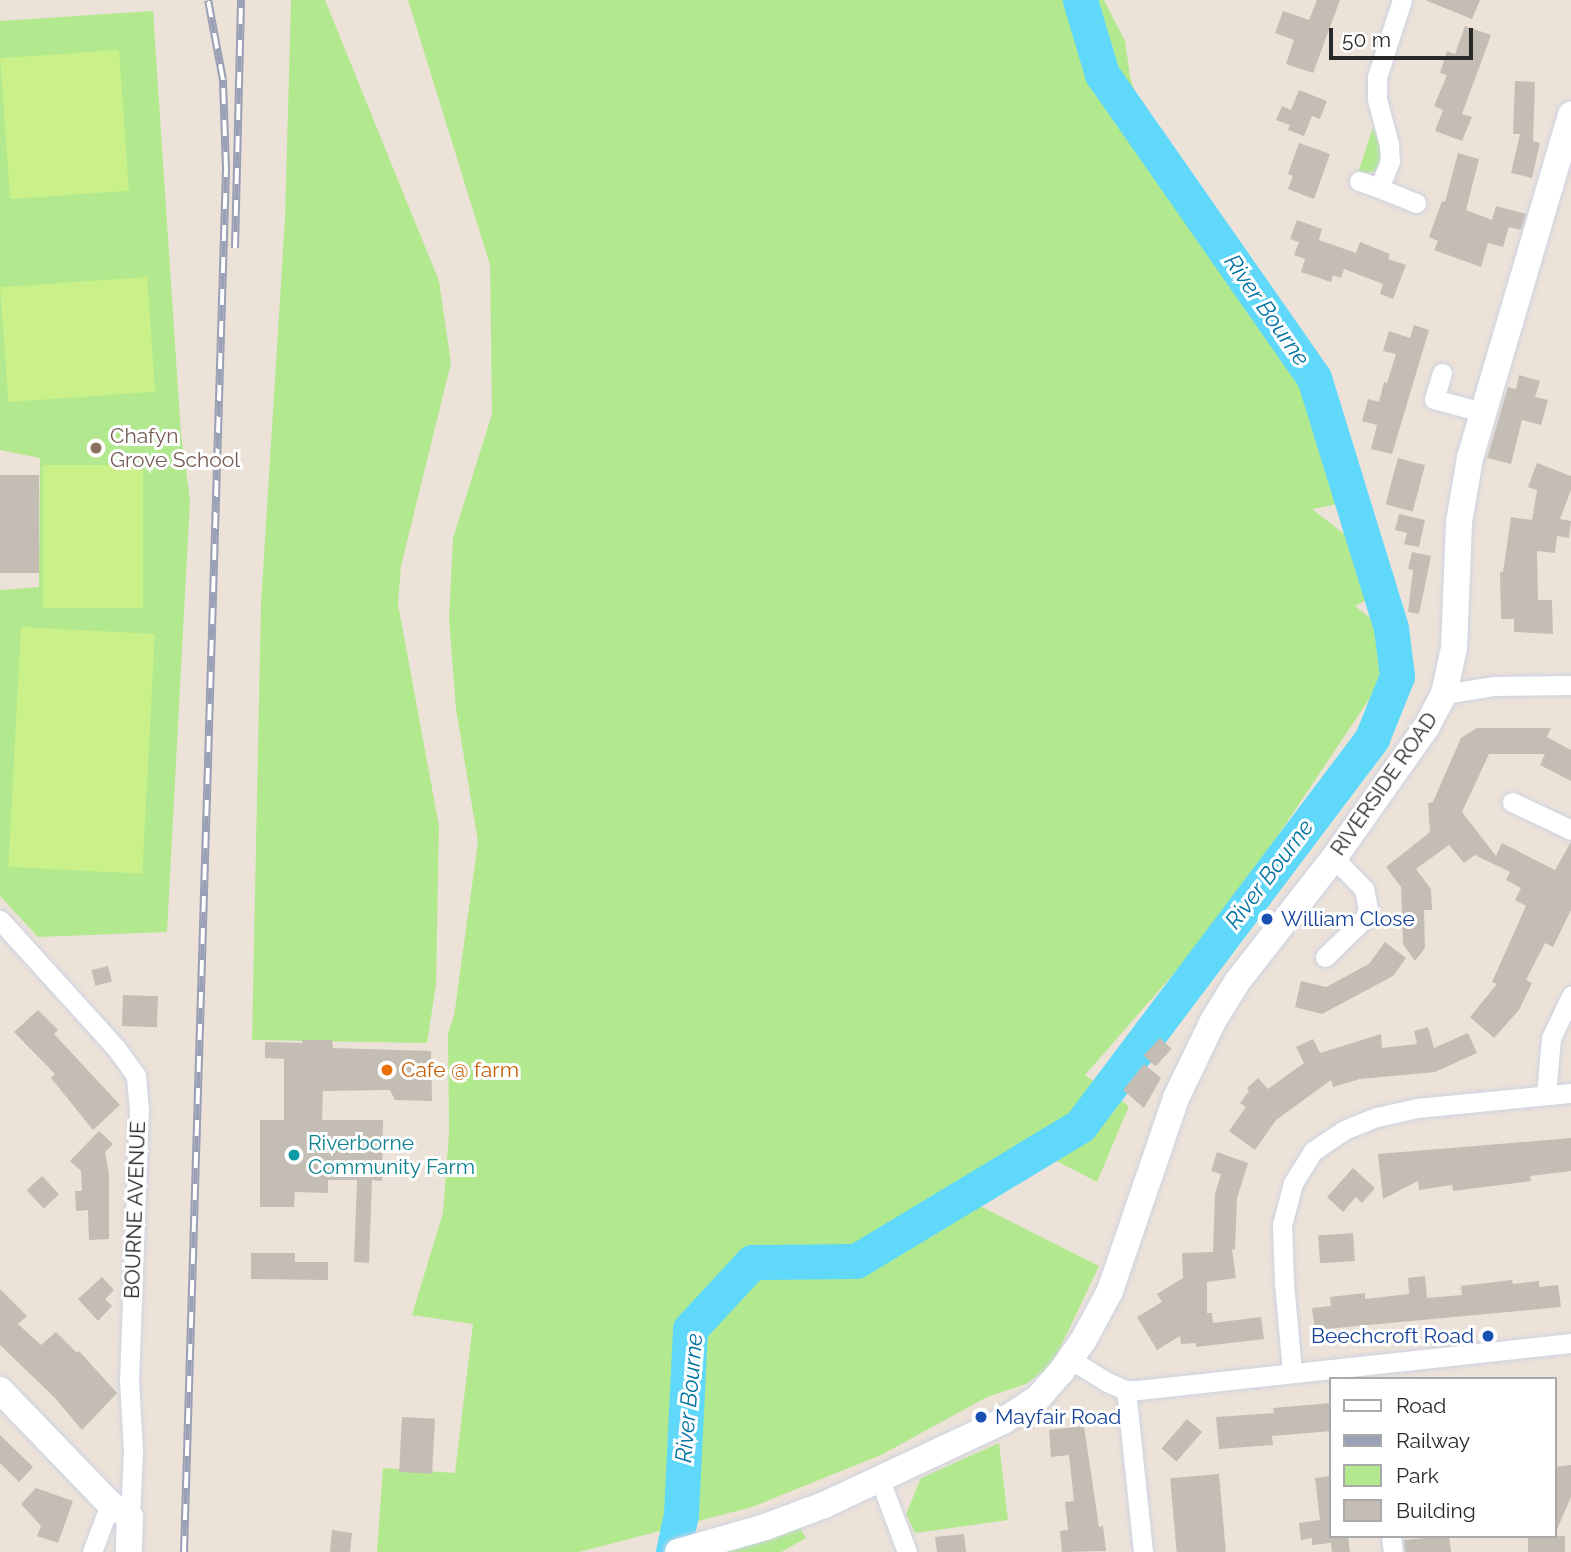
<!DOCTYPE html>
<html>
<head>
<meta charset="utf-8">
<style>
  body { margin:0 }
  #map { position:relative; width:1571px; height:1552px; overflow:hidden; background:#ece2d8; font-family:Raleway,sans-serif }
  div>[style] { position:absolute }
  .green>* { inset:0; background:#b2e98e }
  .pitch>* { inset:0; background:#caf189; transform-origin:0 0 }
  .river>* { height:35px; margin:-17.5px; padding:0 17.5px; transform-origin:17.5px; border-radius:17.5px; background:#60d8fa }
  .building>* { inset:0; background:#c3bdb4; transform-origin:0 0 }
  .roads { filter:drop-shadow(0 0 2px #cdd2e3) drop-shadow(0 0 2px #cdd2e3) }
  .street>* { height:19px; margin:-9.5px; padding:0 9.5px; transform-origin:9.5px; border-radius:9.5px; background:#fff }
  .secondary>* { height:26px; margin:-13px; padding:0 13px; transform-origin:13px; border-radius:13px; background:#fff }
  .rail>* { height:8px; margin-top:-4px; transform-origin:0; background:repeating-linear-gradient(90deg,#fff 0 16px,#9aa0b5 0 32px); box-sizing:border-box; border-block:2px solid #9aa0b5 }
  .dots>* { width:19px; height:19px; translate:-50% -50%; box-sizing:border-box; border:4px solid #fff; border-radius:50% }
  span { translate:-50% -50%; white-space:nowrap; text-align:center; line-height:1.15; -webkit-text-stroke:6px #fff; paint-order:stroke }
  .education-label { font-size:21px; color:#785e54 }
  .left { translate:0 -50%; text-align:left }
  .street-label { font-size:21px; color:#282828 }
  .transit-label { font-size:21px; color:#164399 }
  .right { translate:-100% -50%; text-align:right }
  .food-label { font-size:21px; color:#c56008 }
  .culture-label { font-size:21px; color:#0d838f }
  .water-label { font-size:23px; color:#0173a3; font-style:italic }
  .legend { position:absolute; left:1329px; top:1377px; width:228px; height:161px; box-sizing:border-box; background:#fff; border:2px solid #a9a9a9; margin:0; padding:9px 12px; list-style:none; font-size:21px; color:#282828 }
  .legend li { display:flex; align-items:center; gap:14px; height:35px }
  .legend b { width:35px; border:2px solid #a9a9a9 }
  .scale { position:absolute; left:1329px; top:28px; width:144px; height:32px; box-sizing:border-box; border:4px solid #282828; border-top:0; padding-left:9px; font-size:21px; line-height:24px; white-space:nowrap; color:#282828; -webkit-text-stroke:5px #fff; paint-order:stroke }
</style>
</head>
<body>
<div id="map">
  <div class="green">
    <i style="clip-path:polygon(291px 0,325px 0,439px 281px,451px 363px,401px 566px,398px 604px,439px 826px,436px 985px,427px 1043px,252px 1040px,261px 603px,285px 218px)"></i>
    <i style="clip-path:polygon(408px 0,1104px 0,1125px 41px,1130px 76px,1141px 115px,1121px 123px,1299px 385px,1338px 504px,1312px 509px,1348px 537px,1372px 597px,1355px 606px,1381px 627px,1382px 665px,1374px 692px,1224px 916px,1085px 1075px,1129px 1106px,1097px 1182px,1051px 1158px,976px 1204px,1099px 1266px,1052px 1365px,1026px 1384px,987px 1397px,881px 1455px,752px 1507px,579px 1552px,377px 1552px,383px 1468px,455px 1473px,473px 1324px,412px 1315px,443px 1213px,449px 1133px,448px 1033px,454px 1016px,478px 842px,456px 709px,449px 619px,453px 538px,492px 414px,490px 265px)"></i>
    <i style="clip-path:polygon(153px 11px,181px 434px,190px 500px,167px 932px,38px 937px,0 896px,0 590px,39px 587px,40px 458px,0 450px,0 21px)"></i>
    <i style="clip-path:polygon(1373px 127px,1383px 157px,1378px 169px,1373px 172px,1358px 173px)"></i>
    <i style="clip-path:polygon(999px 1443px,1008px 1520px,915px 1533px,906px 1514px,921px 1478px)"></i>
    <i style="clip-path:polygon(799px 1526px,806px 1538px,781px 1552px,715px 1552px)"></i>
  </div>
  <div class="pitch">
    <i style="left:119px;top:50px;width:141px;height:119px;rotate:86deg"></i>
    <i style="left:147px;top:277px;width:115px;height:147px;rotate:86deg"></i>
    <i style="left:43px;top:465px;width:100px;height:143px"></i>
    <i style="left:21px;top:627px;width:134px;height:240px;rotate:3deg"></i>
  </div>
  <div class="river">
    <i style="left:673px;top:1552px;width:39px;rotate:-78deg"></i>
    <i style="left:681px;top:1514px;width:185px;rotate:-87.2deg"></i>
    <i style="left:690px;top:1329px;width:91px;rotate:-47.2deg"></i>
    <i style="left:752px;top:1262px;width:104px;rotate:-0.6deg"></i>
    <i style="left:856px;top:1261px;width:262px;rotate:-31.1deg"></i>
    <i style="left:1080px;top:1126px;width:486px;rotate:-53deg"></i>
    <i style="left:1372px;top:738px;width:67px;rotate:-68deg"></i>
    <i style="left:1397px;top:676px;width:48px;rotate:-97.1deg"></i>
    <i style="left:1391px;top:628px;width:262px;rotate:-107.1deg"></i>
    <i style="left:1314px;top:378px;width:371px;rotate:-124.9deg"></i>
    <i style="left:1102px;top:74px;width:77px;rotate:-106.6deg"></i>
  </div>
  <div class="building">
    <i style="clip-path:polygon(1317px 0,1340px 0,1313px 73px,1286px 64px,1294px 40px,1275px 33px,1283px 11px,1309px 20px)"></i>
    <i style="clip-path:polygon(1425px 0,1480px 0,1472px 19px)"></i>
    <i style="clip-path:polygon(1465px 26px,1491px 35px,1462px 114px,1472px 117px,1462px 141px,1435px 131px,1443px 110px,1434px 106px,1447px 75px,1440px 73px,1447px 51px,1455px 54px)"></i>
    <i style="clip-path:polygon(1515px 81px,1535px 82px,1533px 141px,1540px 143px,1532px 178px,1511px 173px,1520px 134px,1513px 134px)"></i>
    <i style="clip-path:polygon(1299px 90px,1327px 101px,1320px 119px,1312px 116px,1304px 136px,1288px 130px,1290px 125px,1276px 120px,1282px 106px,1291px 110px)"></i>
    <i style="clip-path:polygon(1299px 143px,1330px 154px,1314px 199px,1288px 189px,1293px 176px,1288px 174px)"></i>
    <i style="clip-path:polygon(1458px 153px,1479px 159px,1466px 210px,1492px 220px,1496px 206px,1526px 214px,1521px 230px,1509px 227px,1503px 247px,1488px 243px,1481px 267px,1434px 250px,1438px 241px,1429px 237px,1442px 201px,1445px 202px)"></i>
    <i style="clip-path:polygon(1297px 220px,1322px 229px,1319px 240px,1356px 253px,1360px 242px,1390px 254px,1388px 259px,1406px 265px,1393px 299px,1380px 294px,1383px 284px,1344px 269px,1341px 278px,1333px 275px,1331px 282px,1301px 272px,1305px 259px,1294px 255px,1299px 242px,1290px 239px)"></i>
    <i style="clip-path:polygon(1414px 325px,1429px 330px,1392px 454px,1371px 449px,1377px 425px,1362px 421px,1368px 399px,1379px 402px,1384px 382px,1387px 383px,1396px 354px,1383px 351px,1389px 331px,1410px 338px)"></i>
    <i style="clip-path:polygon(1519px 375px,1540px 381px,1535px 397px,1548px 400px,1541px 425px,1522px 420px,1511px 464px,1487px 458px,1508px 387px,1516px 389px)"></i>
    <i style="left:1398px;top:458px;width:28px;height:48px;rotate:15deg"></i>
    <i style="clip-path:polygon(1537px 463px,1571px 476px,1571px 490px,1560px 519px,1571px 521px,1569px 538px,1557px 536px,1555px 553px,1537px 551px,1538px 600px,1552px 600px,1553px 634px,1514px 632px,1514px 619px,1501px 619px,1500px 572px,1503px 572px,1511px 517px,1532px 520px,1537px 490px,1528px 487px)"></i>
    <i style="left:0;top:475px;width:39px;height:98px"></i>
    <i style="clip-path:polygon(1399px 514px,1425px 520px,1419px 547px,1404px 544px,1407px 533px,1395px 530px)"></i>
    <i style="clip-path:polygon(1412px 552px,1431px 556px,1419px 614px,1408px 612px,1413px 570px,1408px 569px)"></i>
    <i style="clip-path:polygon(1477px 728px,1551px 728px,1547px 737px,1571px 750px,1571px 781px,1540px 765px,1545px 754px,1489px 754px,1462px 812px,1496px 856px,1502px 843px,1555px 870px,1571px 842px,1571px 910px,1553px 947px,1545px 943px,1526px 980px,1532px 983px,1519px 1010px,1494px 1038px,1470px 1017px,1497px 984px,1492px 982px,1526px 906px,1515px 900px,1521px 888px,1506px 880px,1510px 872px,1475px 855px,1464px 863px,1449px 845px,1416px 869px,1431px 889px,1432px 910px,1424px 910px,1425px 948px,1415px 961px,1403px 944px,1401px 887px,1386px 867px,1430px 832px,1428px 803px,1433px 802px,1461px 738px)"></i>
    <i style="clip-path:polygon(1385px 942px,1406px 958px,1393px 976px,1322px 1014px,1295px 1007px,1301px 981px,1326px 987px,1369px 964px)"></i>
    <i style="left:108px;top:966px;width:16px;height:17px;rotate:76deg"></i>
    <i style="left:123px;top:995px;width:35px;height:31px;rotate:2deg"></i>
    <i style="clip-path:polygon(38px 1010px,58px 1030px,54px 1034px,120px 1105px,93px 1130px,51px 1078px,55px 1074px,14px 1032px)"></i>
    <i style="clip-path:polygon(1428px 1027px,1434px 1048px,1468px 1033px,1477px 1053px,1435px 1072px,1360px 1079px,1333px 1087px,1331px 1080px,1276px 1120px,1255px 1150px,1229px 1131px,1246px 1107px,1240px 1103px,1249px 1091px,1247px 1088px,1258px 1078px,1268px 1089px,1304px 1063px,1296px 1047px,1313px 1039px,1320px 1053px,1381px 1034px,1382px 1048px,1417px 1044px,1414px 1031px)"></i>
    <i style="left:1160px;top:1038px;width:16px;height:24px;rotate:43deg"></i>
    <i style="clip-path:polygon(302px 1040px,332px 1040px,333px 1048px,431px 1051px,432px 1101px,395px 1100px,390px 1090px,323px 1091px,322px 1120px,383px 1120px,382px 1181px,372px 1180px,369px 1263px,354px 1262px,357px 1180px,328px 1180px,328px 1193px,295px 1192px,294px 1207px,260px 1207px,260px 1120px,284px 1120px,284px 1059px,265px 1058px,265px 1042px,302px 1043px)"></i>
    <i style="clip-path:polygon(1144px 1064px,1161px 1078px,1144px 1108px,1123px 1090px)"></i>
    <i style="clip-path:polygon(99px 1131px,113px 1144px,105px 1152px,109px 1174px,109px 1239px,89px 1240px,88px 1210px,76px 1211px,75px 1191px,82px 1191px,81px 1171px,70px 1161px)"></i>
    <i style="clip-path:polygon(1571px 1138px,1571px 1171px,1530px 1176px,1531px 1181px,1453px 1191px,1452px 1185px,1419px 1190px,1418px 1181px,1383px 1199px,1378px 1154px)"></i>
    <i style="clip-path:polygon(1217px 1152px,1248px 1163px,1237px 1198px,1235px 1250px,1232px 1249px,1236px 1278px,1207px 1282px,1207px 1313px,1212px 1313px,1213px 1323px,1261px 1317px,1264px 1339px,1196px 1347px,1196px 1343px,1181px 1344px,1180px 1336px,1157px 1350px,1137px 1317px,1162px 1302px,1157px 1294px,1183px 1278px,1182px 1253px,1213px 1252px,1215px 1194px,1221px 1174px,1211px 1171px)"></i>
    <i style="clip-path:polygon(1353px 1168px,1375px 1188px,1362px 1203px,1356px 1197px,1343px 1212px,1327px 1197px)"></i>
    <i style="left:42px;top:1176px;width:25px;height:21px;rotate:47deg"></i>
    <i style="left:1353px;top:1233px;width:28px;height:35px;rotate:86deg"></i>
    <i style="clip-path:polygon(251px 1253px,295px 1253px,295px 1262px,328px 1262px,328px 1280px,251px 1279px)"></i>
    <i style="clip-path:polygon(1425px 1276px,1427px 1298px,1462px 1295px,1461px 1286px,1512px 1280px,1513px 1284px,1539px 1281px,1539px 1287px,1558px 1285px,1561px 1307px,1315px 1330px,1312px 1308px,1331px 1306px,1330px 1297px,1365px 1293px,1365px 1299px,1409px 1294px,1408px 1278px)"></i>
    <i style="clip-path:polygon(102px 1277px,114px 1290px,105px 1299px,112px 1306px,98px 1321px,78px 1299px)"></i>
    <i style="clip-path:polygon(0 1289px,27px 1316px,18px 1324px,41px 1345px,56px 1332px,77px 1353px,79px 1351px,117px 1393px,82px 1430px,54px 1397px,0 1345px)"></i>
    <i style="clip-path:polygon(1331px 1403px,1331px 1431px,1272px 1436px,1273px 1445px,1219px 1449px,1216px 1417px,1274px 1413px,1273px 1408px)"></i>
    <i style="left:402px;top:1417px;width:33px;height:55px;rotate:3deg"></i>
    <i style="left:1187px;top:1419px;width:20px;height:39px;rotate:41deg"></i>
    <i style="clip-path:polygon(1084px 1426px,1099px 1527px,1103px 1526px,1106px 1551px,1062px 1552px,1060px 1531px,1068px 1530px,1065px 1502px,1074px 1501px,1069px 1455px,1051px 1457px,1049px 1430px)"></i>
    <i style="clip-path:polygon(0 1435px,33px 1467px,19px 1482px,0 1463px)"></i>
    <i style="clip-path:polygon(1571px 1465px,1571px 1497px,1555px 1534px,1555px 1467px)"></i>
    <i style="left:1219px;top:1474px;width:78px;height:49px;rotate:85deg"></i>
    <i style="clip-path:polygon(1331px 1476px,1331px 1536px,1348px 1536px,1350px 1552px,1332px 1552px,1331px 1543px,1312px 1545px,1312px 1538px,1301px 1540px,1299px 1523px,1320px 1520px,1315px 1478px)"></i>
    <i style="clip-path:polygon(36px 1488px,73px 1501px,58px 1543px,37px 1536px,41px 1526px,21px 1504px)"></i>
    <i style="clip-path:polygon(332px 1530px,352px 1533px,350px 1552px,330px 1552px)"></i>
    <i style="clip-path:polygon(964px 1534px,966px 1552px,937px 1552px,935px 1537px)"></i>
    <i style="clip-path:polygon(1449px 1536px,1451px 1552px,1405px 1552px,1404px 1540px)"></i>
    <i style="left:1528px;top:1536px;width:37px;height:16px"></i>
  </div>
  <div class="roads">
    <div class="street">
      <i style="left:1402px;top:0;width:81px;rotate:108deg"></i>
      <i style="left:1377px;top:77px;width:22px;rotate:90deg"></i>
      <i style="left:1377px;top:99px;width:47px;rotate:75.1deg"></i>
      <i style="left:1389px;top:144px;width:17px;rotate:87deg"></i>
      <i style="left:1390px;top:161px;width:29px;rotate:112deg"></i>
      <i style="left:1379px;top:188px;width:40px;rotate:22deg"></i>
      <i style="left:1359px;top:181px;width:21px;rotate:19deg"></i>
      <i style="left:1442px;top:373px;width:27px;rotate:107deg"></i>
      <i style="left:1434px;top:399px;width:50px;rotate:15.2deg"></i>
      <i style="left:1444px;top:694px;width:51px;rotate:-9.1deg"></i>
      <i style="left:1494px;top:686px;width:77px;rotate:-0.7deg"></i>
      <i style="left:1512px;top:802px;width:65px;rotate:25.4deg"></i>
      <i style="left:0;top:920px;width:173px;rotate:47.8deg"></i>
      <i style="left:116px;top:1048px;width:34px;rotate:54deg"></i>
      <i style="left:136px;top:1076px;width:33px;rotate:85deg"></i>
      <i style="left:139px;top:1109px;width:271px;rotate:92.1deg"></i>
      <i style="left:129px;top:1380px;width:71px;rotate:86.8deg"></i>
      <i style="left:133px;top:1451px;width:66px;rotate:92.6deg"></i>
      <i style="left:1325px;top:957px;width:54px;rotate:-44.3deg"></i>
      <i style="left:1364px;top:919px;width:11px;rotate:-68deg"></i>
      <i style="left:1368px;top:909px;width:20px;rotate:-101deg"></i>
      <i style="left:1364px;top:889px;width:43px;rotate:-134.1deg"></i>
      <i style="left:1546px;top:1095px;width:57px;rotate:-85deg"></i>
      <i style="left:1551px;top:1038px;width:47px;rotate:-64.5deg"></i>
      <i style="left:1070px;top:1359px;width:44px;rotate:31.9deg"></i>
      <i style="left:1107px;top:1382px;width:21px;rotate:23deg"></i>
      <i style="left:1126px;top:1390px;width:12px"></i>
      <i style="left:1138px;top:1390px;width:436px;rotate:-6.2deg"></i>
      <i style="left:1292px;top:1372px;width:90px;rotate:-95.1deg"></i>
      <i style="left:1284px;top:1282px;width:57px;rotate:-92deg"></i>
      <i style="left:1282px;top:1225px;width:43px;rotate:-75.3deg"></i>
      <i style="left:1293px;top:1183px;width:38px;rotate:-58deg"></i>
      <i style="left:1313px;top:1151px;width:37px;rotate:-34deg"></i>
      <i style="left:1344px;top:1130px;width:35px;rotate:-22deg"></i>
      <i style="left:1377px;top:1117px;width:41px;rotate:-12.7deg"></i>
      <i style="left:1417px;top:1108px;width:155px;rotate:-5.6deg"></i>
      <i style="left:1126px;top:1390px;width:163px;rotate:84deg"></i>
      <i style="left:880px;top:1480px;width:77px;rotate:69.4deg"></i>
      <i style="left:1391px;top:1536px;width:16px;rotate:83deg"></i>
      <i style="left:92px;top:1552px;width:51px;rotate:-69.4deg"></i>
    </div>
    <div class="secondary">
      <i style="left:0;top:1390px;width:158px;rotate:46deg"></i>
      <i style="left:110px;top:1504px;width:24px;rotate:33deg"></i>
      <i style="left:130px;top:1517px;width:35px;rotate:92deg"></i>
      <i style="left:678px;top:1552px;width:91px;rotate:-16deg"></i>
      <i style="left:765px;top:1527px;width:63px;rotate:-20.4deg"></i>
      <i style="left:824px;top:1505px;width:198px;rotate:-25.1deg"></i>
      <i style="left:1003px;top:1421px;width:42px;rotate:-33.3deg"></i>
      <i style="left:1038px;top:1398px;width:35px;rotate:-49deg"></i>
      <i style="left:1061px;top:1372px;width:38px;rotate:-55deg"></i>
      <i style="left:1083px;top:1341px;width:57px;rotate:-61.6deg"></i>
      <i style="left:1110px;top:1291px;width:204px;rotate:-71.1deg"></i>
      <i style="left:1176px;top:1098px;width:85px;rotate:-64.3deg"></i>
      <i style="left:1213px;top:1021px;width:46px;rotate:-58.4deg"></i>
      <i style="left:1237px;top:982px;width:157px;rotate:-52deg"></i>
      <i style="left:1334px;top:858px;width:161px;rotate:-54.8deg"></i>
      <i style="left:1427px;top:726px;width:36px;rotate:-62deg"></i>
      <i style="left:1444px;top:694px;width:47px;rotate:-77.7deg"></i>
      <i style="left:1454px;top:648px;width:126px;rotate:-87.7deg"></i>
      <i style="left:1459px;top:522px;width:65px;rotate:-80.2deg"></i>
      <i style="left:1470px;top:458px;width:358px;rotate:-73.6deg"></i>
    </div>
  </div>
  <div class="rail">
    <i style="left:235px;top:248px;width:248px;rotate:-88.6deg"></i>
    <i style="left:184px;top:1552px;width:1385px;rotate:-88.26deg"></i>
    <i style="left:226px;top:168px;width:88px;rotate:-92deg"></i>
    <i style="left:223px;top:80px;width:81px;rotate:-100.6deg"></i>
  </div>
  <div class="dots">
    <i style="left:96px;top:448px;background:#8d6e63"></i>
    <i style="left:1267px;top:919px;background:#1a4fb4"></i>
    <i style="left:387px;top:1070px;background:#e8710a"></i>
    <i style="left:294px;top:1155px;background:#0f9aa8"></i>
    <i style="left:1488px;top:1336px;background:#1a4fb4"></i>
    <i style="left:981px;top:1417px;background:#1a4fb4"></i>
  </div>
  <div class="education-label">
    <span class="left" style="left:110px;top:448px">Chafyn<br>Grove School</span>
  </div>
  <div class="street-label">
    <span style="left:1384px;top:784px;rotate:-55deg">RIVERSIDE ROAD</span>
    <span style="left:135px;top:1210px;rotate:-88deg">BOURNE AVENUE</span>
  </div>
  <div class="transit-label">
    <span class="left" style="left:1281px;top:919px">William Close</span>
    <span class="right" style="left:1474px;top:1336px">Beechcroft Road</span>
    <span class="left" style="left:995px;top:1417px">Mayfair Road</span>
  </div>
  <div class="food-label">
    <span class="left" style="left:401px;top:1070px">Cafe @ farm</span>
  </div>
  <div class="culture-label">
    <span class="left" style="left:308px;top:1155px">Riverborne<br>Community Farm</span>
  </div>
  <div class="water-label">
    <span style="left:1267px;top:310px;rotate:55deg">River Bourne</span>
    <span style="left:1269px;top:874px;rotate:-53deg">River Bourne</span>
    <span style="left:689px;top:1398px;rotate:-85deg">River Bourne</span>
  </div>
  <ul class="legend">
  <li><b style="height:9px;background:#fff"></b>Road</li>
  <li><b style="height:9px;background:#9aa0b5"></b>Railway</li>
  <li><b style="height:19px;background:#b2e98e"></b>Park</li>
  <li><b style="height:19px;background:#c3bdb4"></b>Building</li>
  </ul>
  <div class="scale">50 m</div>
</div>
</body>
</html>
